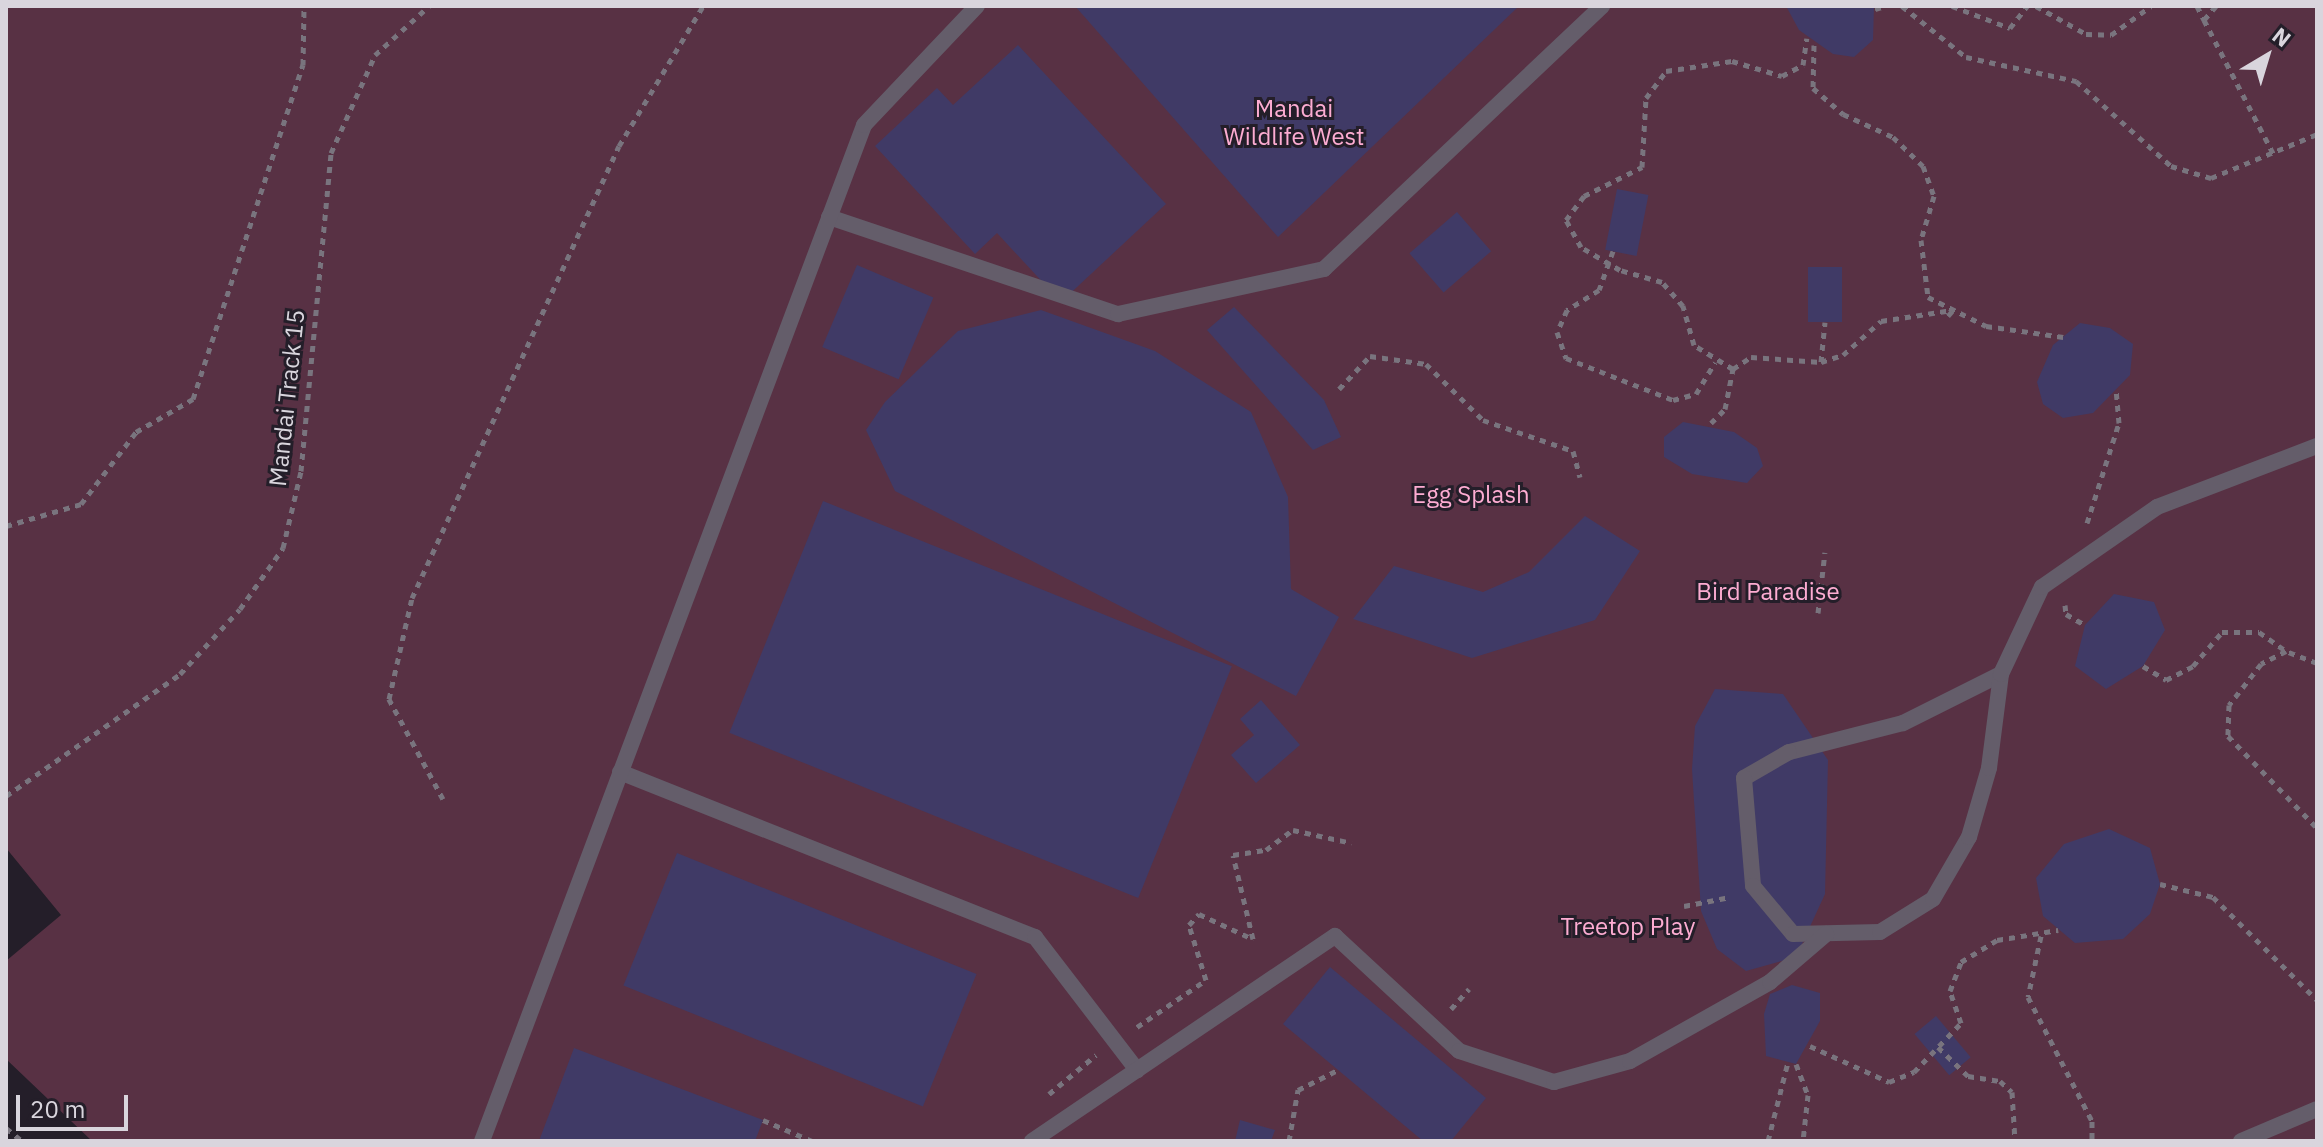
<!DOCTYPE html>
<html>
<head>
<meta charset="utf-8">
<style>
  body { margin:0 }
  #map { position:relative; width:2323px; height:1147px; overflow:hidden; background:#241e29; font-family:"IBM Plex Sans",sans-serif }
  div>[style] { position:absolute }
  .green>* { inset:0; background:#583144 }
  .building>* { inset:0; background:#403a66; transform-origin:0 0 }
  .path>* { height:5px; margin-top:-2.5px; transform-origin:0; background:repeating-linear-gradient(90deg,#79747e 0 6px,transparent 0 12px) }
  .service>* { height:16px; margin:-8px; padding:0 8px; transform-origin:8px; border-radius:8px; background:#645d6a }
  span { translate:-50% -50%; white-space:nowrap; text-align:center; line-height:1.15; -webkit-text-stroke:6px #241e29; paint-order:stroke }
  .park-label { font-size:24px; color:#fdacd2 }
  .street-label { font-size:24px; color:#d9d5dd }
  .frame { position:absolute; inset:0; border:8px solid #d9d5dd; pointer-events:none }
  .north { position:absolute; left:2227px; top:16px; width:80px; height:80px; -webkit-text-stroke:6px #241e29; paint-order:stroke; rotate:38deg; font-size:22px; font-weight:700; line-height:32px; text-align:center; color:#d9d5dd }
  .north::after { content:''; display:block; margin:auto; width:28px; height:36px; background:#d9d5dd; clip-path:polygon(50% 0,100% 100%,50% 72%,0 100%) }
  .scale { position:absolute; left:16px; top:1095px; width:112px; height:36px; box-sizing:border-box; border:4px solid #d9d5dd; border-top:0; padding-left:10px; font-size:24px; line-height:28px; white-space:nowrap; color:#d9d5dd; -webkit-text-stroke:6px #241e29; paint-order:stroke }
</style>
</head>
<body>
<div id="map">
  <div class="green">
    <i style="clip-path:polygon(6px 6px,2317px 6px,2317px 1141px,92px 1141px,6px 1059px,6px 961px,61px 915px,6px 848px)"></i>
  </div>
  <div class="building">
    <i style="clip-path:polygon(1075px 6px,1519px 6px,1278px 237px)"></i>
    <i style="clip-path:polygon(1786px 6px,1874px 6px,1873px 40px,1854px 57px,1833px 54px,1799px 30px)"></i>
    <i style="clip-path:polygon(1018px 45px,1166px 204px,1061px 302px,997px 233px,975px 254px,875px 146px,937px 88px,953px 105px)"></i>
    <i style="left:1617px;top:189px;width:32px;height:62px;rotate:11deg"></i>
    <i style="left:1457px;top:212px;width:52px;height:63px;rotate:49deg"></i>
    <i style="left:857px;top:265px;width:83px;height:89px;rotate:23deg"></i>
    <i style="left:1808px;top:267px;width:34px;height:55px"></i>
    <i style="clip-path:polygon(1234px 307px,1324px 400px,1341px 437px,1313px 450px,1207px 330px)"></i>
    <i style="clip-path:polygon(1041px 310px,1155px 351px,1251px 412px,1288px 497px,1291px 589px,1339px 617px,1296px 696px,895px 491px,866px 430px,885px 402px,958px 331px)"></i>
    <i style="clip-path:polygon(2080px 323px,2110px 328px,2133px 344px,2130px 375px,2093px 413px,2063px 418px,2043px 404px,2037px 382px,2053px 345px)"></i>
    <i style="clip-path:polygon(1683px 422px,1734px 432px,1757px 448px,1763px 466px,1747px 483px,1692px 474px,1664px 457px,1664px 437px)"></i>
    <i style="left:823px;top:501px;width:441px;height:250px;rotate:22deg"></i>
    <i style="clip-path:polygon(1585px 516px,1640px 551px,1595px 620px,1472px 658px,1353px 619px,1394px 566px,1483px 592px,1529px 572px)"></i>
    <i style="clip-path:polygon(2114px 594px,2154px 602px,2165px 630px,2143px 666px,2106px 689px,2075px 666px,2085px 625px)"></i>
    <i style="clip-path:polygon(1715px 689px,1783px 694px,1828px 760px,1825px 894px,1796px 957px,1746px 971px,1717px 949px,1701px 911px,1692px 769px,1695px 726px)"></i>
    <i style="clip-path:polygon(1261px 700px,1300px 745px,1256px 783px,1231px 755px,1254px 735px,1240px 719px)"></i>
    <i style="clip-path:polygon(2109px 829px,2150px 848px,2160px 884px,2150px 914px,2123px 939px,2075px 943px,2043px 916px,2036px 878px,2064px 844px)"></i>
    <i style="left:677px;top:853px;width:323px;height:143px;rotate:22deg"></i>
    <i style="clip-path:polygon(1330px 967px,1486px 1098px,1451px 1141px,1423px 1141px,1283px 1024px)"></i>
    <i style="clip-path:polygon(1792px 985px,1820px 993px,1820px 1021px,1796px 1064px,1766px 1056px,1764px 1014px,1770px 994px)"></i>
    <i style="left:1936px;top:1016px;width:54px;height:28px;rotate:50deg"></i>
    <i style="clip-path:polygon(574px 1048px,763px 1120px,755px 1141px,539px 1141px)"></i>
    <i style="clip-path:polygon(1240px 1120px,1275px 1130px,1271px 1141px,1235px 1141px)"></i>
  </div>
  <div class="path">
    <i style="left:1902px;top:6px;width:82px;rotate:38.6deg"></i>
    <i style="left:1966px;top:57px;width:113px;rotate:12.3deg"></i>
    <i style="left:2076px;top:81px;width:127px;rotate:41.8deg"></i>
    <i style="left:2171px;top:166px;width:42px;rotate:16.7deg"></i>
    <i style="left:2211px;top:178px;width:115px;rotate:-22.5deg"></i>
    <i style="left:1952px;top:6px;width:62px;rotate:20.8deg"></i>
    <i style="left:2010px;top:28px;width:28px;rotate:-52deg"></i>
    <i style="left:2036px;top:6px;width:57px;rotate:29.2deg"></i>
    <i style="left:2086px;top:34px;width:25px;rotate:2deg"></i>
    <i style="left:2111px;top:35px;width:49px;rotate:-35.9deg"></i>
    <i style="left:2197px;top:6px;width:16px;rotate:63deg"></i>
    <i style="left:2216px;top:6px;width:18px;rotate:131deg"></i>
    <i style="left:2204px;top:20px;width:152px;rotate:62.6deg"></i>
    <i style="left:1875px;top:9px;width:10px;rotate:-17deg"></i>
    <i style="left:1814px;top:45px;width:43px;rotate:91.3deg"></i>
    <i style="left:1813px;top:88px;width:40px;rotate:41deg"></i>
    <i style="left:1843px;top:114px;width:55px;rotate:24.7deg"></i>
    <i style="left:1893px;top:137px;width:42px;rotate:44deg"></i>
    <i style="left:1923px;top:166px;width:32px;rotate:70deg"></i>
    <i style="left:1934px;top:196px;width:46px;rotate:106.5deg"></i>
    <i style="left:1921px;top:240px;width:57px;rotate:83deg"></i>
    <i style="left:1928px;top:297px;width:65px;rotate:26.6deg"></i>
    <i style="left:1986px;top:326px;width:78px;rotate:8.1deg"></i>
    <i style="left:1613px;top:251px;width:41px;rotate:109.7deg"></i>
    <i style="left:1599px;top:290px;width:38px;rotate:148deg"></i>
    <i style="left:1567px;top:310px;width:24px;rotate:114deg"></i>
    <i style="left:1557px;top:332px;width:28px;rotate:71deg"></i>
    <i style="left:1566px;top:358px;width:115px;rotate:21.4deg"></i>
    <i style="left:1673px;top:400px;width:24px;rotate:-15deg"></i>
    <i style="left:1696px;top:394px;width:37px;rotate:-59deg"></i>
    <i style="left:1948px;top:316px;width:8px;rotate:-50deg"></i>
    <i style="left:1821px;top:362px;width:40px;rotate:-84.3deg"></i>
    <i style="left:1733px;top:369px;width:46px;rotate:-148.4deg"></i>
    <i style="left:1694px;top:345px;width:41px;rotate:-105.8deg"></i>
    <i style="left:1683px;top:306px;width:32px;rotate:-131deg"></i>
    <i style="left:1662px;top:282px;width:44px;rotate:-164.1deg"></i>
    <i style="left:1620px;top:270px;width:45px;rotate:-149.5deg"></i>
    <i style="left:1581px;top:247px;width:31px;rotate:-119deg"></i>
    <i style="left:1566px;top:220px;width:30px;rotate:-53deg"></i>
    <i style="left:1584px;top:196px;width:65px;rotate:-26.6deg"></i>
    <i style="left:1642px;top:167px;width:69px;rotate:-86.7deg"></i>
    <i style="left:1646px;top:98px;width:34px;rotate:-53deg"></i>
    <i style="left:1666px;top:71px;width:67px;rotate:-8.6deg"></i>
    <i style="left:1732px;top:61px;width:52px;rotate:16.7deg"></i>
    <i style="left:1782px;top:76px;width:24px;rotate:-28deg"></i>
    <i style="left:1803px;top:65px;width:27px;rotate:-82deg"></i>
    <i style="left:1339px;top:389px;width:45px;rotate:-46.8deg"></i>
    <i style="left:1370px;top:356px;width:57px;rotate:8.1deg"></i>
    <i style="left:1426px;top:364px;width:80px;rotate:44.5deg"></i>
    <i style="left:1483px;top:420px;width:95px;rotate:19deg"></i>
    <i style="left:1573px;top:451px;width:27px;rotate:75deg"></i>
    <i style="left:1711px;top:423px;width:20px;rotate:-45deg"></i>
    <i style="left:1725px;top:409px;width:41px;rotate:-78.7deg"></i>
    <i style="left:1733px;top:369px;width:22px;rotate:-34deg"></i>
    <i style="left:1751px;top:357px;width:70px;rotate:4.1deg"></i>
    <i style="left:1821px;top:362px;width:23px;rotate:-18deg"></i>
    <i style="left:1843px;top:355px;width:51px;rotate:-41.8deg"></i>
    <i style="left:1881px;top:321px;width:72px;rotate:-8.8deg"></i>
    <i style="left:2087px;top:523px;width:105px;rotate:-72.3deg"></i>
    <i style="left:2119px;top:423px;width:34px;rotate:-95deg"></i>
    <i style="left:6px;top:526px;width:78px;rotate:-16.3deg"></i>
    <i style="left:81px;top:504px;width:91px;rotate:-52.6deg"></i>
    <i style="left:136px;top:432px;width:66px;rotate:-30.1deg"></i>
    <i style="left:193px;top:399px;width:352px;rotate:-71.8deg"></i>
    <i style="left:303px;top:65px;width:59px;rotate:-89deg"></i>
    <i style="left:2065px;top:605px;width:9px;rotate:84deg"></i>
    <i style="left:2066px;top:614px;width:22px;rotate:30deg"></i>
    <i style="left:1818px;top:613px;width:61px;rotate:-83.5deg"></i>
    <i style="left:2317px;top:663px;width:33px;rotate:-159deg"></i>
    <i style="left:2286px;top:651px;width:28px;rotate:153deg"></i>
    <i style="left:2261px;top:664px;width:52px;rotate:128deg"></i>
    <i style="left:2229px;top:705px;width:31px;rotate:92deg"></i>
    <i style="left:2228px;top:736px;width:128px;rotate:45.9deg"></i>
    <i style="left:2143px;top:666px;width:27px;rotate:31deg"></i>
    <i style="left:2166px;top:680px;width:30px;rotate:-27deg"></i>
    <i style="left:2193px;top:666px;width:45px;rotate:-49.5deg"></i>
    <i style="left:2222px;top:632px;width:37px"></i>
    <i style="left:2259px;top:632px;width:33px;rotate:35deg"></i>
    <i style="left:6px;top:796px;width:213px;rotate:-35deg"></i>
    <i style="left:180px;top:674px;width:88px;rotate:-47.3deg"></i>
    <i style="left:240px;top:609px;width:75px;rotate:-54.8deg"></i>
    <i style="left:283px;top:548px;width:79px;rotate:-76.8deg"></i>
    <i style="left:301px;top:471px;width:319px;rotate:-84.6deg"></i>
    <i style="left:331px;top:153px;width:107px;rotate:-65.8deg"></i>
    <i style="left:375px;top:55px;width:73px;rotate:-42.2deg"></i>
    <i style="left:443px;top:799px;width:114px;rotate:-118.4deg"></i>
    <i style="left:389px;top:699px;width:104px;rotate:-77.2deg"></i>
    <i style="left:412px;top:598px;width:497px;rotate:-65.4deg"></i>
    <i style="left:619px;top:146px;width:163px;rotate:-59deg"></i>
    <i style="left:2160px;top:884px;width:55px;rotate:13.8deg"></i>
    <i style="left:2213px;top:897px;width:146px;rotate:44.7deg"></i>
    <i style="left:1684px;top:906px;width:47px;rotate:-11.1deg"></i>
    <i style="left:2041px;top:936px;width:62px;rotate:102deg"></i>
    <i style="left:2028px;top:997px;width:140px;rotate:62.7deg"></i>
    <i style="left:2092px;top:1121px;width:20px;rotate:90deg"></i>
    <i style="left:1451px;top:1009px;width:27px;rotate:-48deg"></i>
    <i style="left:1137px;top:1027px;width:83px;rotate:-34.3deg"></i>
    <i style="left:1206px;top:980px;width:58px;rotate:-107.2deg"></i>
    <i style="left:1189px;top:925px;width:15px;rotate:-48deg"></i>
    <i style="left:1199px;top:914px;width:60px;rotate:24.8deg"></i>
    <i style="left:1253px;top:939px;width:86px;rotate:-103.4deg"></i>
    <i style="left:1233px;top:855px;width:33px;rotate:-9deg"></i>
    <i style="left:1266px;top:850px;width:34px;rotate:-37deg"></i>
    <i style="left:1293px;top:830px;width:60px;rotate:12.4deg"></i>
    <i style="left:1810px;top:1046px;width:87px;rotate:24.5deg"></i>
    <i style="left:1889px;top:1082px;width:27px;rotate:-22deg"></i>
    <i style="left:1914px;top:1072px;width:68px;rotate:-46.2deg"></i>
    <i style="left:1961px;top:1023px;width:34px;rotate:-109deg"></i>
    <i style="left:1950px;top:991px;width:31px;rotate:-69deg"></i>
    <i style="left:1961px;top:962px;width:42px;rotate:-31.4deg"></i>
    <i style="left:1997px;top:940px;width:62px;rotate:-9.3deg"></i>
    <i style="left:1938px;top:1047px;width:42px;rotate:44deg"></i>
    <i style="left:1968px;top:1076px;width:32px;rotate:9deg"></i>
    <i style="left:2000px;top:1081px;width:16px;rotate:43deg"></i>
    <i style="left:2012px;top:1092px;width:49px;rotate:86.5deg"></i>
    <i style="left:1796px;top:1064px;width:33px;rotate:69deg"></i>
    <i style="left:1808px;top:1095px;width:46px;rotate:96.2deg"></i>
    <i style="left:1049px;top:1094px;width:61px;rotate:-39.7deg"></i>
    <i style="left:763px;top:1120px;width:53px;rotate:23.2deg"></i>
    <i style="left:6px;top:1128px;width:21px;rotate:39deg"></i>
    <i style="left:1289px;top:1141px;width:52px;rotate:-80deg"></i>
    <i style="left:1298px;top:1090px;width:45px;rotate:-26.6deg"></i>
    <i style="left:1768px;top:1141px;width:81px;rotate:-75.8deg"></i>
  </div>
  <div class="service">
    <i style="left:829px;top:217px;width:305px;rotate:18.6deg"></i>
    <i style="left:1118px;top:314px;width:211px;rotate:-12.3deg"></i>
    <i style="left:1324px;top:269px;width:383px;rotate:-43.4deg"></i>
    <i style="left:2001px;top:674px;width:110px;rotate:153.4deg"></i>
    <i style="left:1903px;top:723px;width:118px;rotate:165.7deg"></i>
    <i style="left:1789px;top:752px;width:52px;rotate:150deg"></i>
    <i style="left:1744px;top:778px;width:108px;rotate:85.2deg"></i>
    <i style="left:1753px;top:886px;width:62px;rotate:50.2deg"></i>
    <i style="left:1793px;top:934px;width:87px;rotate:-1.3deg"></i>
    <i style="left:1880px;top:932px;width:62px;rotate:-31.9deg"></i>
    <i style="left:1933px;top:899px;width:72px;rotate:-59.9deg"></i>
    <i style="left:1969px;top:837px;width:72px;rotate:-73.8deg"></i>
    <i style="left:1989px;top:768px;width:95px;rotate:-82.7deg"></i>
    <i style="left:2001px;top:674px;width:96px;rotate:-64.8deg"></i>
    <i style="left:2042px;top:587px;width:140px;rotate:-34.8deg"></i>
    <i style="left:2157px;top:507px;width:171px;rotate:-20.9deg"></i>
    <i style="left:620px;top:772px;width:447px;rotate:21.7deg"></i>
    <i style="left:1035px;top:937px;width:168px;rotate:52.5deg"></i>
    <i style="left:482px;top:1141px;width:1085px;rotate:-69.39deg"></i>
    <i style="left:864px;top:125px;width:164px;rotate:-46.5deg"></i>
    <i style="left:1032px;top:1141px;width:366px;rotate:-34.1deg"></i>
    <i style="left:1335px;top:936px;width:169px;rotate:42.8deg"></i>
    <i style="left:1459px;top:1051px;width:100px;rotate:18.1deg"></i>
    <i style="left:1554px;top:1082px;width:79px;rotate:-15.4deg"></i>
    <i style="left:1630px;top:1061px;width:161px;rotate:-29.4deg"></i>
    <i style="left:1770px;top:982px;width:74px;rotate:-40.6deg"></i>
    <i style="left:2241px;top:1141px;width:82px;rotate:-22.8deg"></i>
  </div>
  <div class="park-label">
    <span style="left:1294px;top:123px">Mandai<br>Wildlife West</span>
    <span style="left:1471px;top:495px">Egg Splash</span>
    <span style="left:1768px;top:592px">Bird Paradise</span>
    <span style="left:1628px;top:927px">Treetop Play</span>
  </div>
  <div class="street-label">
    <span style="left:287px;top:398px;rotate:-84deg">Mandai Track 15</span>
  </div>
  <div class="frame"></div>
  <div class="north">N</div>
  <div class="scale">20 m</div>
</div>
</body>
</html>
